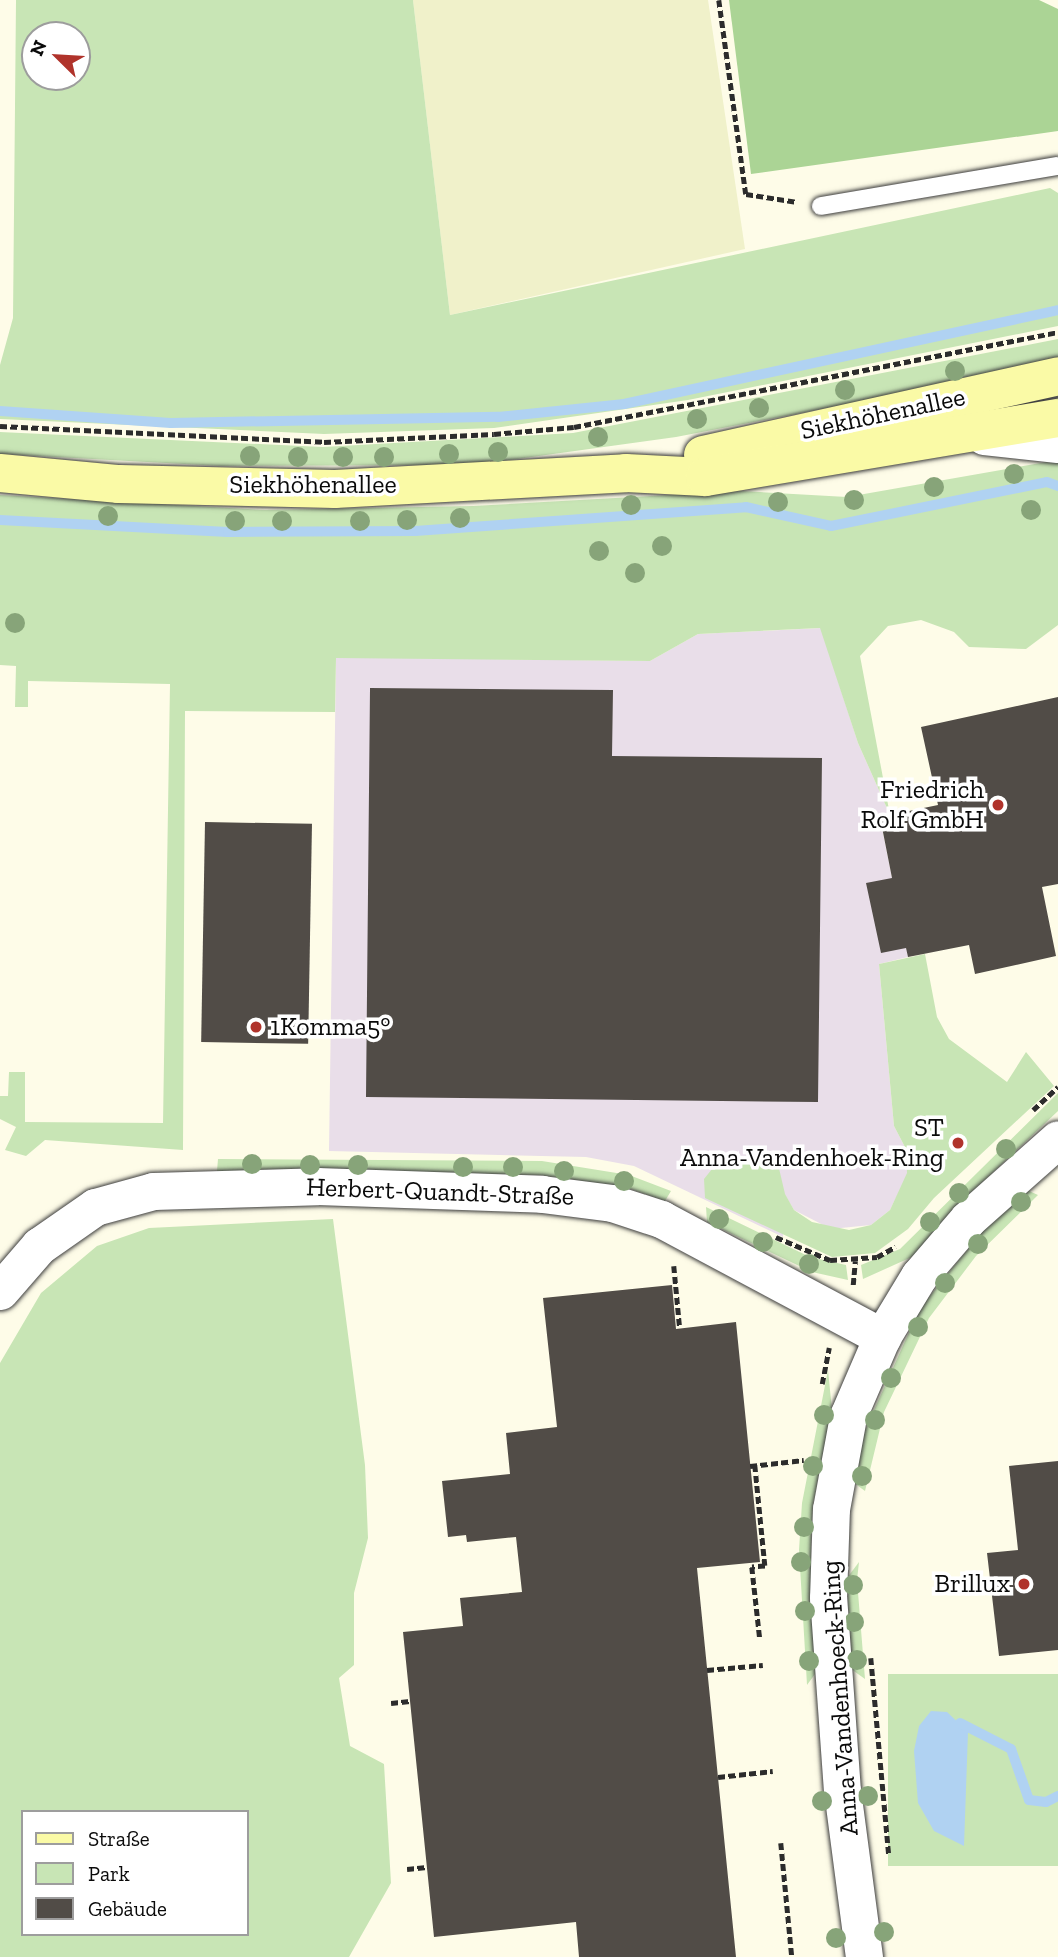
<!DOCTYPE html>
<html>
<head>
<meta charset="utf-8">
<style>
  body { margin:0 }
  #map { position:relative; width:1058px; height:1957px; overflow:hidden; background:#fefce8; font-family:"Zilla Slab",serif }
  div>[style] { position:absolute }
  .industrial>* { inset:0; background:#e9dee9 }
  .farmland>* { inset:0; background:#f0f1ca }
  .green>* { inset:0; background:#c8e5b5; transform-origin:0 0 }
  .forest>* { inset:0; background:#abd495 }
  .water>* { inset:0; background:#b0d2f2 }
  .stream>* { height:10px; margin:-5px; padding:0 5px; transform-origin:5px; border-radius:5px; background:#b0d2f2 }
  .building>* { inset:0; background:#514c47; transform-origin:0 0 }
  .path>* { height:4.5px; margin-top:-2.25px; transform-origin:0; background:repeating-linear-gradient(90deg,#2c2c2c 0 7px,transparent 0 10.5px) }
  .roads { filter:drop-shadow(0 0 2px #3d3d3d) drop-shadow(0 0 2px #3d3d3d) }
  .lane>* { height:18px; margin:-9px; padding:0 9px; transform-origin:9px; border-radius:9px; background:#fff }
  .street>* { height:37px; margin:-18.5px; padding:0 18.5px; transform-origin:18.5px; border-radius:18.5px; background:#fff }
  .secondary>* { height:38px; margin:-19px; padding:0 19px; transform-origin:19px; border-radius:19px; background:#fafaa6 }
  .trees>* { width:20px; height:20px; margin:-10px; border-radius:50%; background:#87a479 }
  .dots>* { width:19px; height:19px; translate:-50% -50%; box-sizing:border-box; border:4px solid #fff; border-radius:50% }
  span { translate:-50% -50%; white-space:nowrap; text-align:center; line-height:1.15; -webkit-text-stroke:7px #fff; paint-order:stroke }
  .street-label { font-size:26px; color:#0a0a0a }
  .poi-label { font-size:26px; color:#0a0a0a }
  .right { translate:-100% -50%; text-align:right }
  .left { translate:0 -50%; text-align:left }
  .legend { position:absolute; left:21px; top:1810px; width:228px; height:126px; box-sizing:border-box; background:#fff; border:2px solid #9d9d9d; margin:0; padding:9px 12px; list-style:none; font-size:21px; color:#0a0a0a }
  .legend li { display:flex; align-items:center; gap:14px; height:35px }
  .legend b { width:35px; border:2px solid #9d9d9d }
  .north { position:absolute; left:21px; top:21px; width:70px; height:70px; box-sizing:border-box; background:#fff; border:2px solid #9d9d9d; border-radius:50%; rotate:294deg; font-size:19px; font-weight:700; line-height:28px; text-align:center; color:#0a0a0a }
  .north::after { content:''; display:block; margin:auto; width:24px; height:32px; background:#b0332b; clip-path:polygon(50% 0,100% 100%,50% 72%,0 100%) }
</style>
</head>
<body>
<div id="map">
  <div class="industrial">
    <i style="clip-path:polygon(821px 628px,858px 743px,890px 815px,880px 818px,908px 957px,879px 964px,894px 1126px,906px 1149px,908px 1173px,890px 1210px,871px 1225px,831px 1229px,794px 1210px,785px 1195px,783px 1237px,634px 1166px,586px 1157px,329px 1151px,336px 657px,650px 661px,698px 634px)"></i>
  </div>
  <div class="farmland">
    <i style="clip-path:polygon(413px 0,708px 0,745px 249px,450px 315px)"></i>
  </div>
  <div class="green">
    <i style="clip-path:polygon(evenodd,16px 0,413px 0,450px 315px,1050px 188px,1058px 193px,1058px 326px,688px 400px,494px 428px,324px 434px,0 419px,0 365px,13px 318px,16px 0,35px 35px,77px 35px,77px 77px,35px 77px,35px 35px)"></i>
    <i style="clip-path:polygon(1058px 339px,1058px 360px,1045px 366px,676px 437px,473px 465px,221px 466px,0 454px,0 432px,323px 447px,573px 433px)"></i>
    <i style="clip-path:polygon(1058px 460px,1058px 625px,1026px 649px,969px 647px,954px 632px,921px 620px,888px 626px,860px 656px,890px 815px,858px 743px,820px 628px,698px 634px,650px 661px,336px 658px,335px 712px,185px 711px,183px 1150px,45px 1140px,26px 1156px,5px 1150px,16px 1127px,0 1119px,0 1096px,8px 1096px,9px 1072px,25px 1072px,25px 1122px,163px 1123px,170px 684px,28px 681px,28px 707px,15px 707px,16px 666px,0 665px,0 495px,265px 510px,473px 506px,741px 491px,847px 497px)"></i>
    <i style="clip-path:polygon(925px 954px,937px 1017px,949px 1039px,1007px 1082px,1026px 1052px,1054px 1086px,934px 1198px,908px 1229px,875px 1253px,832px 1257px,705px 1198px,704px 1179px,716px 1164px,778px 1164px,785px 1194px,794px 1210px,812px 1222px,849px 1230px,871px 1225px,890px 1210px,907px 1173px,906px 1149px,894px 1126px,879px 964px)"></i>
    <i style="clip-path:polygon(1058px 1093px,1058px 1111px,950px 1213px,914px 1256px,863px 1279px,861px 1265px,900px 1249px)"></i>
    <i style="clip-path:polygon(218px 1159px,542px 1161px,629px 1175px,671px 1191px,665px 1201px,625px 1187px,539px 1175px,217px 1171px)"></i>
    <i style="clip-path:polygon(1027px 1190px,1038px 1195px,976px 1256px,929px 1318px,884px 1412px,865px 1491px,854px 1483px,865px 1430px,920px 1308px,989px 1223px)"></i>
    <i style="clip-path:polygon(706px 1207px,810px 1257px,846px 1265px,848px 1280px,812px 1272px,707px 1222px)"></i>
    <i style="clip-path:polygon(evenodd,333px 1219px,365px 1465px,368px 1538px,354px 1593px,354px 1665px,339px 1678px,350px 1746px,384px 1764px,391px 1883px,349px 1957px,0 1957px,0 1363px,41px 1293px,97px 1246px,149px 1228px,333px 1219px,23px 1812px,247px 1812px,247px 1934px,23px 1934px,23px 1812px)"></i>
    <i style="clip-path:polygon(828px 1370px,832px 1410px,813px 1504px,811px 1548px,818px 1670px,807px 1685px,799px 1550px,802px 1503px)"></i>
    <i style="clip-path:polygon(859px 1562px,857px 1580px,865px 1679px,851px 1669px,847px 1578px)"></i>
    <i style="left:1058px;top:1674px;width:192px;height:170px;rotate:90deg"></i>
  </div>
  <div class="forest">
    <i style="clip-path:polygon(729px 0,1039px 0,1058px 9px,1058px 131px,751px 174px)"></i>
  </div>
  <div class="water">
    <i style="clip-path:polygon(931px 1711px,947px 1712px,968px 1732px,964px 1846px,934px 1831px,918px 1803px,914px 1751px,919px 1726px)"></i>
  </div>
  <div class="stream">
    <i style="left:0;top:411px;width:171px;rotate:4deg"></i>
    <i style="left:171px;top:423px;width:327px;rotate:-1.1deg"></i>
    <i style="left:498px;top:417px;width:127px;rotate:-5.9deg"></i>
    <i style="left:624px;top:404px;width:444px;rotate:-12.2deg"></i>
    <i style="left:0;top:520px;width:228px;rotate:3deg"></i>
    <i style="left:228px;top:532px;width:187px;rotate:-0.3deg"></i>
    <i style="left:415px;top:531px;width:332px;rotate:-4.1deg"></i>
    <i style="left:746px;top:507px;width:87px;rotate:12.6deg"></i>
    <i style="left:831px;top:526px;width:220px;rotate:-11.5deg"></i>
    <i style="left:1047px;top:482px;width:12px;rotate:20deg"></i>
    <i style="left:960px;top:1723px;width:57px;rotate:27deg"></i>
    <i style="left:1011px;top:1749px;width:54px;rotate:70.6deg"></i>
    <i style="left:1029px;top:1800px;width:17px;rotate:7deg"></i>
    <i style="left:1046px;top:1802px;width:13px;rotate:-27deg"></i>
  </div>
  <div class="building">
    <i style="clip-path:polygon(370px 688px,613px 690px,612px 756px,822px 758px,818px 1102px,366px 1097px)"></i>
    <i style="clip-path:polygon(1058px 697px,1058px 884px,1042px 887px,1056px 956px,975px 974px,969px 945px,908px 957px,906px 948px,881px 953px,866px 883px,892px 878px,880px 817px,938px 805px,921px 727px)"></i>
    <i style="left:205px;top:822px;width:107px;height:220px;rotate:1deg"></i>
    <i style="clip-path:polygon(672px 1285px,676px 1329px,736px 1322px,760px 1562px,697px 1568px,736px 1957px,579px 1957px,576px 1922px,434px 1937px,403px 1632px,463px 1626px,460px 1598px,522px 1592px,516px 1537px,467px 1542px,466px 1535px,448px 1537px,442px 1481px,510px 1474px,506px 1433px,557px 1427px,543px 1298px)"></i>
    <i style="clip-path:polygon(1058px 1461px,1058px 1650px,999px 1656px,987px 1553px,1018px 1550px,1009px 1466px)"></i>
  </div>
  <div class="path">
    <i style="left:719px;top:0;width:196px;rotate:82.1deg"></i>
    <i style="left:746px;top:194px;width:52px;rotate:8.9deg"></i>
    <i style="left:0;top:426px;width:324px;rotate:2.8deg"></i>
    <i style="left:324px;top:442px;width:170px;rotate:-2.7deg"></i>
    <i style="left:494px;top:434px;width:80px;rotate:-5deg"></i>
    <i style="left:574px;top:427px;width:493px;rotate:-11.1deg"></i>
    <i style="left:1033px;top:1110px;width:34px;rotate:-43deg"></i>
    <i style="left:776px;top:1237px;width:59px;rotate:23.1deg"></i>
    <i style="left:830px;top:1260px;width:47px;rotate:-3.7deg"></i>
    <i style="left:877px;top:1257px;width:21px;rotate:-29deg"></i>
    <i style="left:674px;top:1266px;width:63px;rotate:84.6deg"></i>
    <i style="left:853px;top:1285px;width:24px;rotate:-85deg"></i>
    <i style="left:822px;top:1384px;width:37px;rotate:-79deg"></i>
    <i style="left:755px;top:1465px;width:101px;rotate:84.3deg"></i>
    <i style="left:765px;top:1566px;width:13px;rotate:176deg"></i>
    <i style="left:752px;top:1567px;width:73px;rotate:83.7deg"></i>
    <i style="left:750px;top:1466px;width:54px;rotate:-6.3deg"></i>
    <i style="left:871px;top:1658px;width:198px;rotate:84.8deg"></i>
    <i style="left:707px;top:1670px;width:56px;rotate:-5.1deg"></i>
    <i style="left:391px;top:1703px;width:19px;rotate:-6deg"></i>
    <i style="left:718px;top:1777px;width:55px;rotate:-6.2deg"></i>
    <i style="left:781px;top:1843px;width:115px;rotate:84.5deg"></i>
    <i style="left:407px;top:1869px;width:20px;rotate:-6deg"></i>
  </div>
  <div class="roads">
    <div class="lane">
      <i style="left:821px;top:206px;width:240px;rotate:-9.6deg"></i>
    </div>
    <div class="street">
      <i style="left:984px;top:436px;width:74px;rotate:6.2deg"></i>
      <i style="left:0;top:1291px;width:60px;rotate:-49.1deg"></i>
      <i style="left:39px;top:1246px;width:68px;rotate:-34.9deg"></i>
      <i style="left:95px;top:1207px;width:60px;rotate:-15.4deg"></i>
      <i style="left:153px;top:1191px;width:164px;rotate:-1.7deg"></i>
      <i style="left:317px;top:1186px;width:225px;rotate:2deg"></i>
      <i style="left:542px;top:1194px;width:71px;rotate:7.3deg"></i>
      <i style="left:612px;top:1203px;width:52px;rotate:18.1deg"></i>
      <i style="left:661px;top:1219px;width:251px;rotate:28.1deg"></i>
      <i style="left:864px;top:1957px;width:167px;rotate:-97.5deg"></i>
      <i style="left:842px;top:1791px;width:194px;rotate:-94.1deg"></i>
      <i style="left:828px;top:1598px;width:89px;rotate:-88.1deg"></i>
      <i style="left:831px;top:1509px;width:95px;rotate:-79.6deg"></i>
      <i style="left:848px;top:1416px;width:86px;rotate:-66.7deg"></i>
      <i style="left:882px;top:1337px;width:71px;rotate:-58.8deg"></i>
      <i style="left:919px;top:1276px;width:75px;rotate:-49.3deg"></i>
      <i style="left:968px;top:1219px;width:120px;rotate:-41.6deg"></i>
    </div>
    <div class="secondary">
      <i style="left:703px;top:455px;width:364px;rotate:-12.5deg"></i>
      <i style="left:0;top:473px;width:120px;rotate:5.3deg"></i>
      <i style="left:119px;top:484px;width:216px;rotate:1.3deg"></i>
      <i style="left:335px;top:489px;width:291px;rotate:-3.1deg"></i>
      <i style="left:626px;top:473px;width:79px;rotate:2.9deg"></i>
      <i style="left:705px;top:477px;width:358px;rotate:-9.5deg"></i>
    </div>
  </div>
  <div class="trees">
    <i style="left:955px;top:371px"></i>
    <i style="left:845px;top:390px"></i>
    <i style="left:759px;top:408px"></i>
    <i style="left:697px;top:419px"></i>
    <i style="left:598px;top:437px"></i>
    <i style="left:498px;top:452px"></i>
    <i style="left:449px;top:454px"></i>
    <i style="left:250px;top:456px"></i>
    <i style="left:298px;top:457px"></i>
    <i style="left:343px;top:457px"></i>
    <i style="left:384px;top:457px"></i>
    <i style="left:1014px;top:474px"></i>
    <i style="left:934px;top:487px"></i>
    <i style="left:854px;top:500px"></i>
    <i style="left:778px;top:502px"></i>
    <i style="left:631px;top:505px"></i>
    <i style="left:1031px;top:510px"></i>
    <i style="left:108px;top:516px"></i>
    <i style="left:460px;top:518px"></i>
    <i style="left:407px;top:520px"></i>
    <i style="left:235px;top:521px"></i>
    <i style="left:282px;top:521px"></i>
    <i style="left:360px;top:521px"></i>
    <i style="left:662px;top:546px"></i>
    <i style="left:599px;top:551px"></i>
    <i style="left:635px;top:573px"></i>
    <i style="left:15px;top:623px"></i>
    <i style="left:1006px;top:1149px"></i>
    <i style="left:252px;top:1164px"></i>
    <i style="left:310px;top:1165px"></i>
    <i style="left:358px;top:1165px"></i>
    <i style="left:463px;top:1167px"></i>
    <i style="left:513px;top:1167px"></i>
    <i style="left:564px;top:1171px"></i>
    <i style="left:624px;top:1181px"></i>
    <i style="left:959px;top:1193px"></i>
    <i style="left:1021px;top:1202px"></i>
    <i style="left:719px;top:1219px"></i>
    <i style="left:930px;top:1222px"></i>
    <i style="left:763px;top:1242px"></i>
    <i style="left:978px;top:1244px"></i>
    <i style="left:809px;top:1264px"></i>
    <i style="left:945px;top:1283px"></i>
    <i style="left:918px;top:1327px"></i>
    <i style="left:891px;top:1378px"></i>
    <i style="left:824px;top:1415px"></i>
    <i style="left:875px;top:1420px"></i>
    <i style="left:813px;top:1466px"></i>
    <i style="left:862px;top:1476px"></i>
    <i style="left:804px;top:1527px"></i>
    <i style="left:801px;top:1562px"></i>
    <i style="left:853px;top:1585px"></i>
    <i style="left:805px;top:1611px"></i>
    <i style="left:854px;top:1622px"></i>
    <i style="left:857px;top:1660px"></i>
    <i style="left:809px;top:1661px"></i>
    <i style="left:868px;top:1796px"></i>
    <i style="left:822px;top:1801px"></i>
    <i style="left:884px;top:1932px"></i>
    <i style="left:836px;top:1938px"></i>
  </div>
  <div class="dots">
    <i style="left:998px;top:805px;background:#b0332b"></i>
    <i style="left:256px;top:1027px;background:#b0332b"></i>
    <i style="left:958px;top:1143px;background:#b0332b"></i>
    <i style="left:1024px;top:1584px;background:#b0332b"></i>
  </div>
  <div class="street-label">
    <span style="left:883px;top:414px;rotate:-12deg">Siekhöhenallee</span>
    <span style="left:313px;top:485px">Siekhöhenallee</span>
    <span style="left:440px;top:1192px;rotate:2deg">Herbert-Quandt-Straße</span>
    <span style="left:840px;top:1698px;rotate:-94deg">Anna-Vandenhoeck-Ring</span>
  </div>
  <div class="poi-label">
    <span class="right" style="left:984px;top:805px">Friedrich<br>Rolf GmbH</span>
    <span class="left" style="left:270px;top:1027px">1Komma5°</span>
    <span class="right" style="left:944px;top:1143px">ST<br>Anna-Vandenhoek-Ring</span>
    <span class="right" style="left:1010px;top:1584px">Brillux</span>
  </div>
  <ul class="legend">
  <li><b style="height:9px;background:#fafaa6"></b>Straße</li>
  <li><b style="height:19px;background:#c8e5b5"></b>Park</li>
  <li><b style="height:19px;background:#514c47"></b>Gebäude</li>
  </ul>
  <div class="north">N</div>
</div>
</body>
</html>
